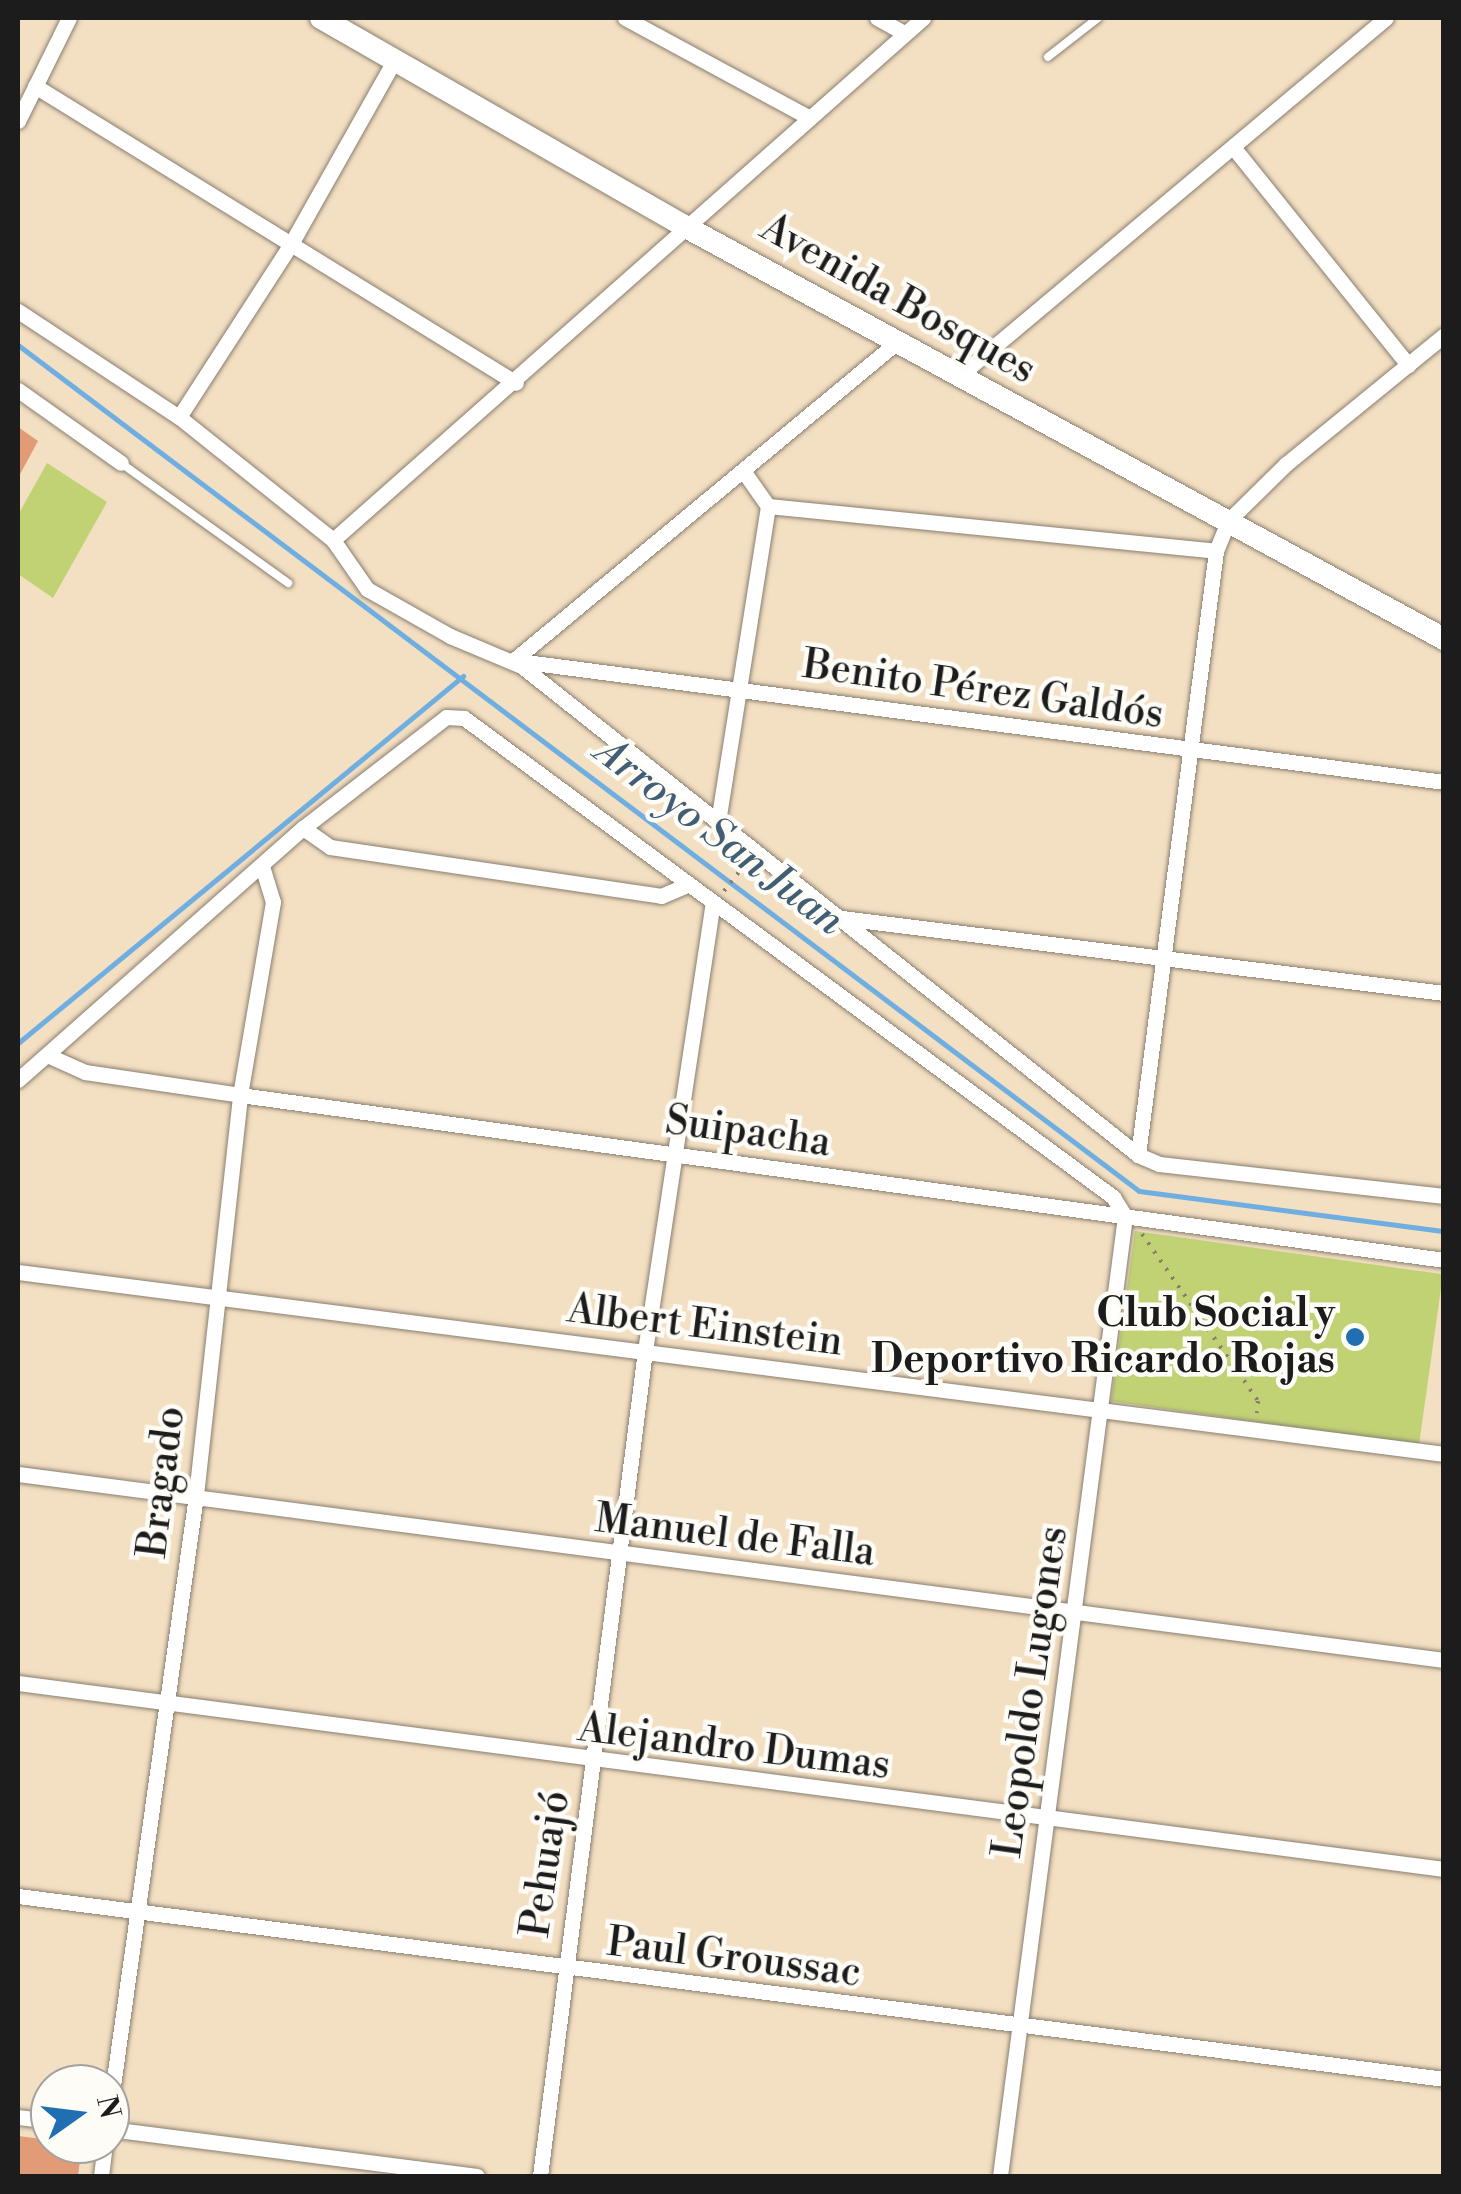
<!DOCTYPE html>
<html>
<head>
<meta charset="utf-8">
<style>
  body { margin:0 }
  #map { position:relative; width:1461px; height:2194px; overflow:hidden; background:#f3dfc2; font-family:"Libre Bodoni",serif }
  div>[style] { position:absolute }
  .green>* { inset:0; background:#c1d275; transform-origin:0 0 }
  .stream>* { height:5px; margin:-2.5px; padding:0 2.5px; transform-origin:2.5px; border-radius:2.5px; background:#6eaee1 }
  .building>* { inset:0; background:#e19b76 }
  .path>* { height:4px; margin-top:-2px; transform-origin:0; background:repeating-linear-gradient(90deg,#887e6f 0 2.5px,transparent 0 10.5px) }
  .roads { filter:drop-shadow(0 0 2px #887e6f) drop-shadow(0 0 2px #887e6f) }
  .lane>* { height:8px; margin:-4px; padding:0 4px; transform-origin:4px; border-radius:4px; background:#fff }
  .street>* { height:15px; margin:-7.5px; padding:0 7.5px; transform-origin:7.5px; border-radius:7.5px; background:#fff }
  .secondary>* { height:22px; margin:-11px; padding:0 11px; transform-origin:11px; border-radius:11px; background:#fff }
  .dots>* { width:28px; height:28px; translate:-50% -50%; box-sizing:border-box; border:5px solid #fdfcf7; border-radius:50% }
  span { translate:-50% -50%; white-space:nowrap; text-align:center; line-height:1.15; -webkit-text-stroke:9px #fdfcf7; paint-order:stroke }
  .street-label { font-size:40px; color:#1c1c1c }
  .poi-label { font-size:40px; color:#1c1c1c; font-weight:700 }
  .right { translate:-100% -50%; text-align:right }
  .water-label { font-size:42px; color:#415e75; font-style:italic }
  .frame { position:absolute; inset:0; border:20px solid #1c1c1c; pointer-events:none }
  .north { position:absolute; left:30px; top:2064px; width:100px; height:100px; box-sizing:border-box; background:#fdfcf7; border:2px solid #a3a29f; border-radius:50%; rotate:76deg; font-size:28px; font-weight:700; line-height:40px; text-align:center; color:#1c1c1c }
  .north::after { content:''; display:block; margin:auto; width:35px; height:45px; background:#1f6fb2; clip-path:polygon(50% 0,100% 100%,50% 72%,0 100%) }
</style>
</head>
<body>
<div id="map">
  <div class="green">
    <i style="clip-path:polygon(47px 463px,107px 502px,53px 598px,18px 574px,18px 515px)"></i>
    <i style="left:1135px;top:1231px;width:311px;height:172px;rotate:8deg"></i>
  </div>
  <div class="stream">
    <i style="left:18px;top:345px;width:1404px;rotate:37.04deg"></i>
    <i style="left:1139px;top:1191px;width:308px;rotate:7.5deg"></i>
    <i style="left:18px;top:1043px;width:577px;rotate:-39.51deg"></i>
  </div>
  <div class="building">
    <i style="clip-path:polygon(18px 427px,38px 441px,18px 478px)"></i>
    <i style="clip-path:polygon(18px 2136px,82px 2144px,78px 2176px,18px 2176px)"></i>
  </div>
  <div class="path">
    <i style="left:724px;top:891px;width:36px;rotate:-52deg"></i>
    <i style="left:1142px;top:1234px;width:203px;rotate:55.2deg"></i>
    <i style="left:1258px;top:1401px;width:12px;rotate:95deg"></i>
  </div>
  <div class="roads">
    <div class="lane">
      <i style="left:1048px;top:57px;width:63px;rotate:-38deg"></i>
      <i style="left:121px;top:463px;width:206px;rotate:35.7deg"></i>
    </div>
    <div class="street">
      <i style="left:625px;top:18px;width:210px;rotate:28.4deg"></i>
      <i style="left:877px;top:18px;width:31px;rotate:29deg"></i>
      <i style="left:35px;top:86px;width:565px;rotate:31.69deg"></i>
      <i style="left:18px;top:121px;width:115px;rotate:-63.7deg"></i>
      <i style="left:1233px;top:147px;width:280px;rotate:51.2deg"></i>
      <i style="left:18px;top:311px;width:193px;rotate:33.4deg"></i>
      <i style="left:179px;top:417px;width:197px;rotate:38.6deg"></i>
      <i style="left:333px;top:540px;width:60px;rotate:55.2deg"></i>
      <i style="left:367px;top:589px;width:95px;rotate:29.5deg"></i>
      <i style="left:450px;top:636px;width:75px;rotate:22.8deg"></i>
      <i style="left:959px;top:376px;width:557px;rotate:-39.98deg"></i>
      <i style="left:18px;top:390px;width:126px;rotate:35.3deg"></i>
      <i style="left:179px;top:417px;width:208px;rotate:-57.1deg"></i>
      <i style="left:292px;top:242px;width:208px;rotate:-60.6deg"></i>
      <i style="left:744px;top:472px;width:42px;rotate:54.8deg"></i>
      <i style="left:768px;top:506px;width:450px;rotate:5.7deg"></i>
      <i style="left:1216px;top:551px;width:32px;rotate:-68deg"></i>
      <i style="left:1228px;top:521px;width:81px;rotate:-44.5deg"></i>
      <i style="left:1286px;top:464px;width:204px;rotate:-39.2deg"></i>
      <i style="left:333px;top:540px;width:788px;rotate:-41.5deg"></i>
      <i style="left:514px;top:660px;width:796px;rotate:38.42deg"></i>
      <i style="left:1138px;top:1155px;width:23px;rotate:23deg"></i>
      <i style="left:1159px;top:1164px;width:287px;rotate:6.4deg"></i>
      <i style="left:514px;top:660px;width:498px;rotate:-39.7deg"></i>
      <i style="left:518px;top:661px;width:934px;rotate:7.44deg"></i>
      <i style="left:718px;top:822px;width:320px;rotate:-81deg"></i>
      <i style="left:303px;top:828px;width:33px;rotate:35deg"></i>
      <i style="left:330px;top:847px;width:335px;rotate:8.4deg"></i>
      <i style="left:661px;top:896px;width:25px;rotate:-23deg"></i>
      <i style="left:842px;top:918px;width:607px;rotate:7.1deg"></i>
      <i style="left:47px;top:1055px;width:42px;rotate:24.1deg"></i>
      <i style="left:85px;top:1072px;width:157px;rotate:8.4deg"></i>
      <i style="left:240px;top:1095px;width:1215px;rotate:7.8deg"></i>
      <i style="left:18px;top:1080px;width:380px;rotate:-41.5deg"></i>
      <i style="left:303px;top:828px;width:181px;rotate:-37.8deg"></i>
      <i style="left:446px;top:717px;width:18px;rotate:3deg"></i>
      <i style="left:464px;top:718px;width:807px;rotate:36.43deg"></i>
      <i style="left:1113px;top:1197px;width:22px;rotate:58deg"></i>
      <i style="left:1125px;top:1216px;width:968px;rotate:97.42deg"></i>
      <i style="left:1138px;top:1155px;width:609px;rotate:-82.64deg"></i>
      <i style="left:18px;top:1272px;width:1438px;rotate:7.27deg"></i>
      <i style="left:18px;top:1474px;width:1438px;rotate:7.43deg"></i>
      <i style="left:18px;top:1683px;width:1438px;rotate:7.43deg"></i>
      <i style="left:18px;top:1896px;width:1438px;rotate:7.31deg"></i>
      <i style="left:110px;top:2107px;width:618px;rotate:-82deg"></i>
      <i style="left:196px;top:1495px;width:402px;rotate:-83.7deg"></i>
      <i style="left:240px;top:1095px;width:196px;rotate:-80.3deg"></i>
      <i style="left:273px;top:902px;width:37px;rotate:-107deg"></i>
      <i style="left:18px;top:2117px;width:32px;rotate:7deg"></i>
      <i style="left:110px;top:2129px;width:370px;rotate:7.3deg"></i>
      <i style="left:101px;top:2176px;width:32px;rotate:-83deg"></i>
      <i style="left:540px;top:2176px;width:832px;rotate:-82.75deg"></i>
      <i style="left:645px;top:1351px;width:449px;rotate:-81.4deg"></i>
    </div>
    <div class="secondary">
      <i style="left:321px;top:18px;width:418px;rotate:29.8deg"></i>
      <i style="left:684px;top:226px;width:865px;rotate:28.52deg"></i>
    </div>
  </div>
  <div class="dots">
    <i style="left:1355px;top:1337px;background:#1f6fb2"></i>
  </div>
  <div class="street-label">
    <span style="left:898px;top:299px;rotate:29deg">Avenida Bosques</span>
    <span style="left:983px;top:690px;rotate:8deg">Benito Pérez Galdós</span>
    <span style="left:748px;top:1132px;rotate:8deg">Suipacha</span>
    <span style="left:705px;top:1326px;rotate:7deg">Albert Einstein</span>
    <span style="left:162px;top:1482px;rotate:-83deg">Bragado</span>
    <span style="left:735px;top:1536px;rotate:7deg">Manuel de Falla</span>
    <span style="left:1031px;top:1692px;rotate:-82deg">Leopoldo Lugones</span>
    <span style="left:734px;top:1747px;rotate:7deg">Alejandro Dumas</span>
    <span style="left:546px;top:1864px;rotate:-82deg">Pehuajó</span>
    <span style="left:734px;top:1958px;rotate:7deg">Paul Groussac</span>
  </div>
  <div class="poi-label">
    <span class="right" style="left:1335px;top:1337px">Club Social y<br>Deportivo Ricardo Rojas</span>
  </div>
  <div class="water-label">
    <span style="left:719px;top:837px;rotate:37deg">Arroyo San Juan</span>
  </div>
  <div class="frame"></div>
  <div class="north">N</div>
</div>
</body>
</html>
